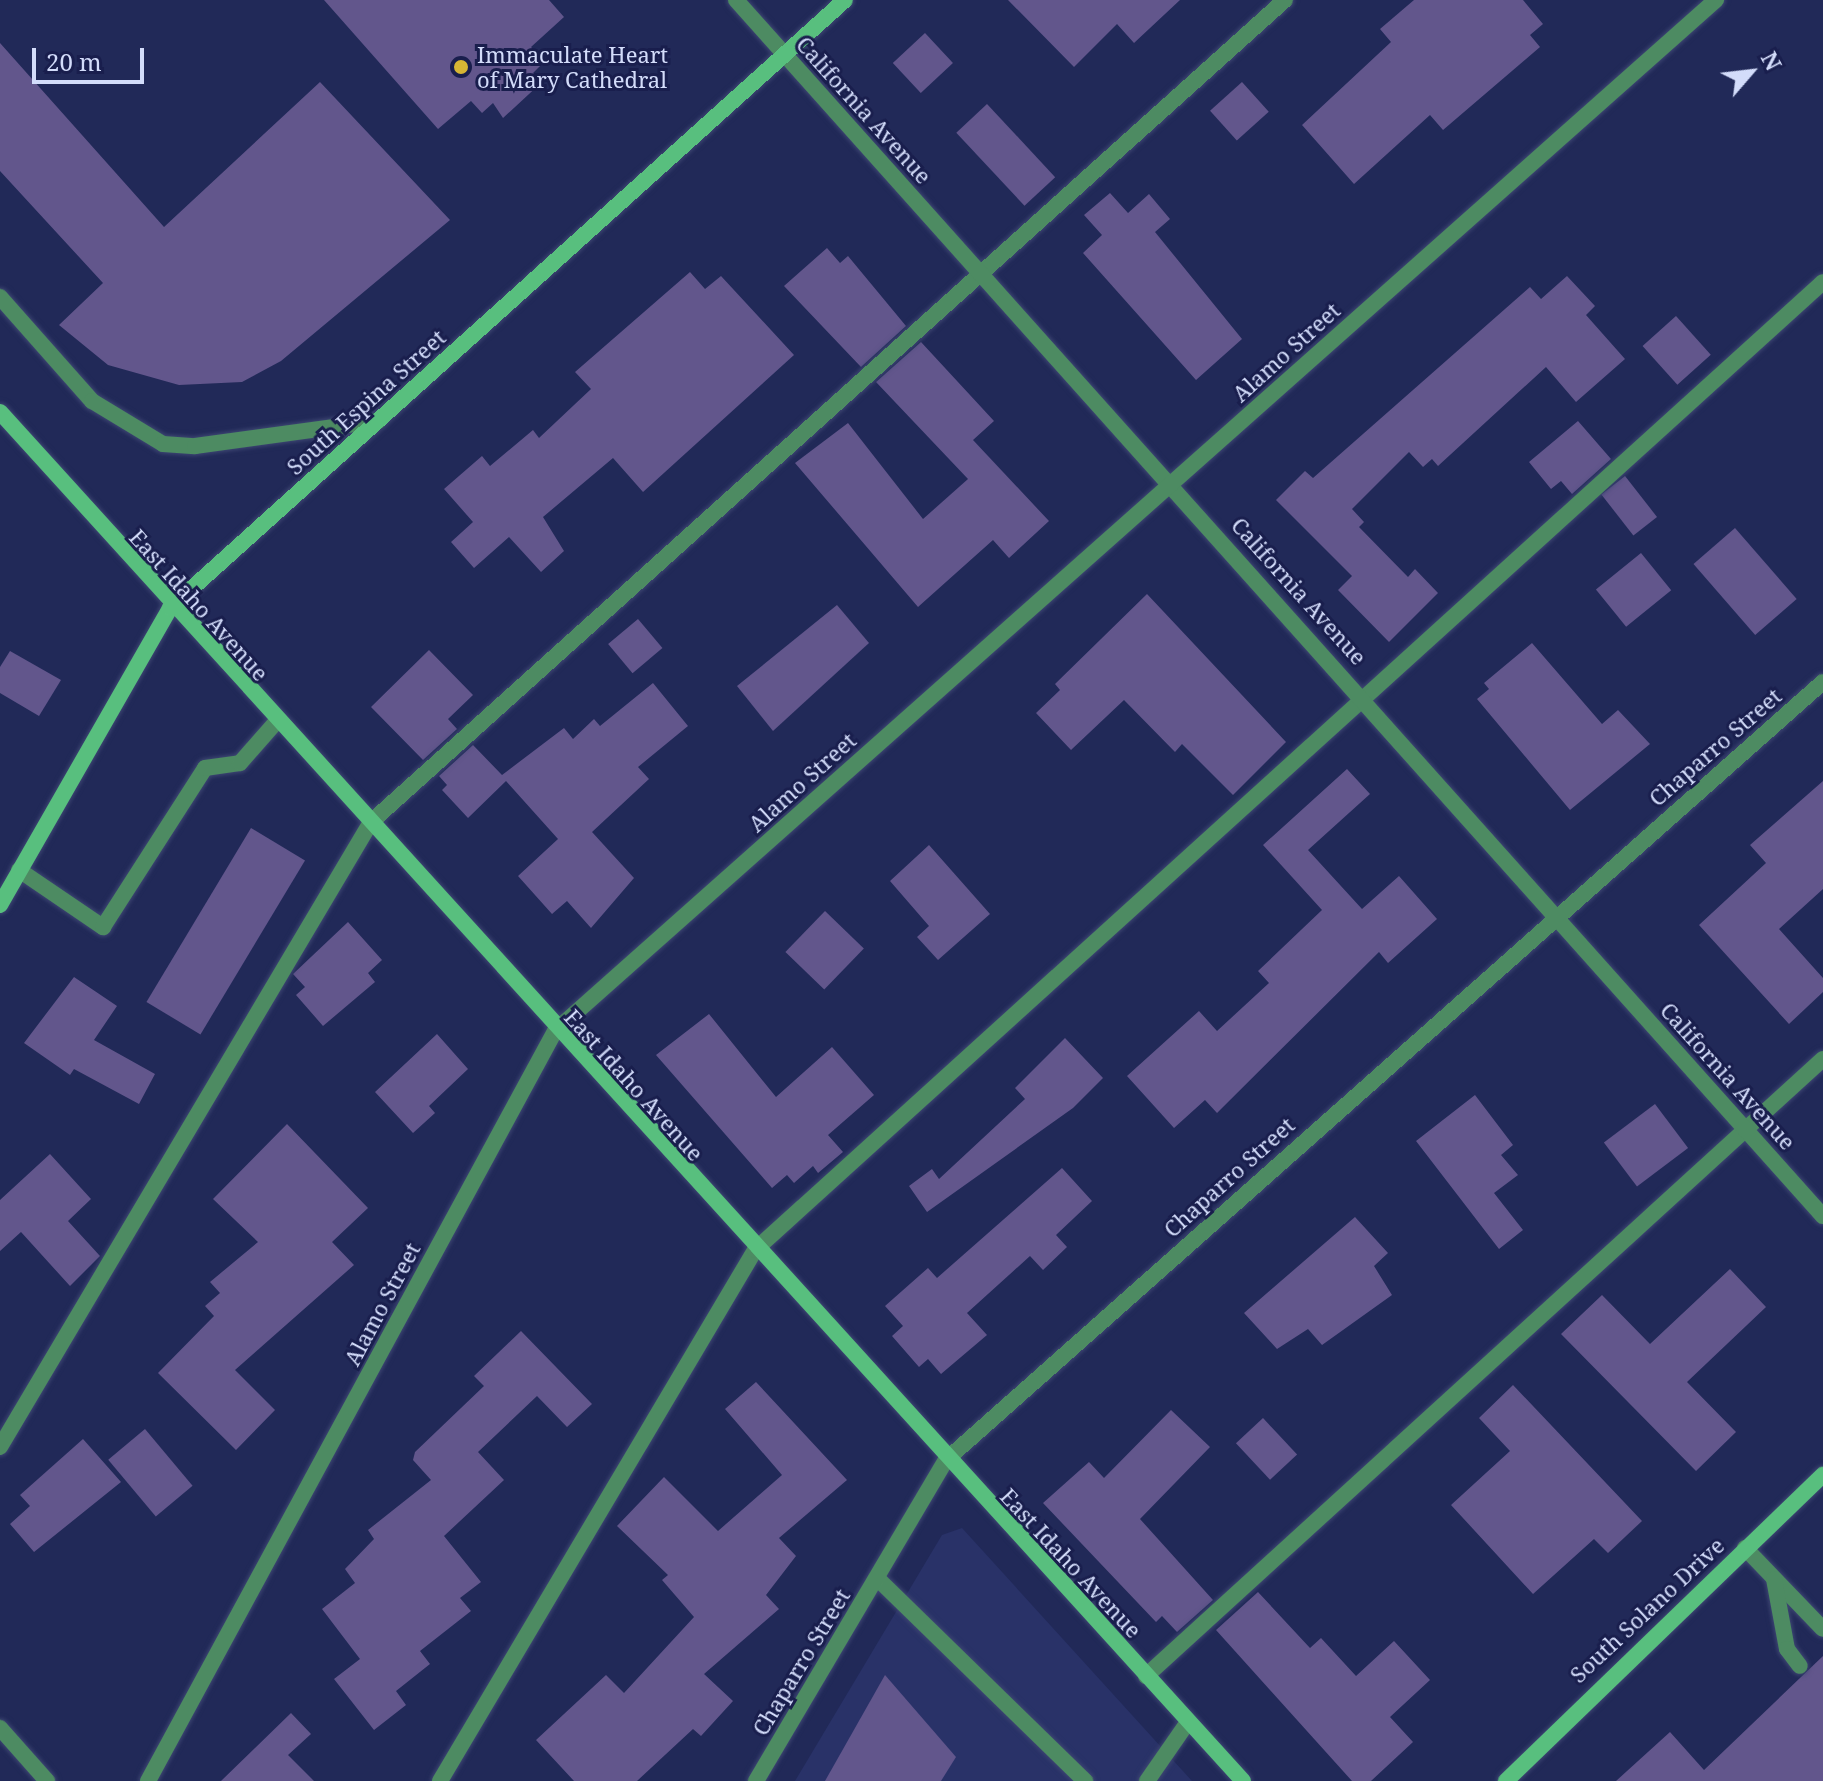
<!DOCTYPE html>
<html>
<head>
<meta charset="utf-8">
<style>
  body { margin:0 }
  #map { position:relative; width:1823px; height:1781px; overflow:hidden; background:#212958; font-family:"Noto Serif",serif }
  div>[style] { position:absolute }
  .built>* { inset:0; background:#293268 }
  .building>* { inset:0; background:#62568c; transform-origin:0 0 }
  .roads { filter:drop-shadow(0 0 2px #3d4672) drop-shadow(0 0 2px #3d4672) }
  .lane>* { height:16px; margin:-8px; padding:0 8px; transform-origin:8px; border-radius:8px; background:#4d8b62 }
  .street>* { height:16px; margin:-8px; padding:0 8px; transform-origin:8px; border-radius:8px; background:#4d8b62 }
  .secondary>* { height:16px; margin:-8px; padding:0 8px; transform-origin:8px; border-radius:8px; background:#58bf7e }
  .dots>* { width:22px; height:22px; translate:-50% -50%; box-sizing:border-box; border:4px solid #191e4d; border-radius:50% }
  span { translate:-50% -50%; white-space:nowrap; text-align:center; line-height:1.15; -webkit-text-stroke:6px #191e4d; paint-order:stroke }
  .poi-label { font-size:22px; color:#d3dcfa }
  .left { translate:0 -50%; text-align:left }
  .street-label { font-size:22px; color:#d3dcfa }
  .north { position:absolute; left:1711px; top:32px; width:80px; height:80px; -webkit-text-stroke:6px #191e4d; paint-order:stroke; rotate:62deg; font-size:22px; font-weight:700; line-height:32px; text-align:center; color:#d3dcfa }
  .north::after { content:''; display:block; margin:auto; width:28px; height:36px; background:#d3dcfa; clip-path:polygon(50% 0,100% 100%,50% 72%,0 100%) }
  .scale { position:absolute; left:32px; top:48px; width:112px; height:36px; box-sizing:border-box; border:4px solid #d3dcfa; border-top:0; padding-left:10px; font-size:24px; line-height:28px; white-space:nowrap; color:#d3dcfa; -webkit-text-stroke:6px #191e4d; paint-order:stroke }
</style>
</head>
<body>
<div id="map">
  <div class="built">
    <i style="clip-path:polygon(962px 1528px,1192px 1781px,795px 1781px,942px 1535px)"></i>
  </div>
  <div class="building">
    <i style="clip-path:polygon(324px 0,549px 0,564px 17px,531px 47px,545px 61px,533px 73px,542px 82px,503px 118px,493px 103px,482px 113px,471px 101px,438px 129px)"></i>
    <i style="clip-path:polygon(1008px 0,1180px 0,1134px 43px,1117px 24px,1074px 67px)"></i>
    <i style="clip-path:polygon(1414px 0,1523px 0,1543px 24px,1530px 35px,1540px 47px,1443px 130px,1430px 115px,1354px 184px,1302px 125px,1391px 42px,1380px 29px)"></i>
    <i style="left:925px;top:33px;width:41px;height:44px;rotate:47deg"></i>
    <i style="clip-path:polygon(0 43px,164px 227px,320px 82px,450px 220px,281px 361px,242px 382px,179px 385px,108px 365px,59px 325px,103px 283px,0 171px)"></i>
    <i style="left:1242px;top:82px;width:40px;height:43px;rotate:48deg"></i>
    <i style="left:987px;top:104px;width:100px;height:42px;rotate:47deg"></i>
    <i style="clip-path:polygon(1110px 193px,1128px 213px,1149px 194px,1170px 219px,1155px 232px,1242px 339px,1196px 380px,1083px 253px,1102px 235px,1084px 215px)"></i>
    <i style="clip-path:polygon(827px 248px,840px 263px,848px 256px,906px 326px,861px 367px,784px 286px)"></i>
    <i style="clip-path:polygon(690px 272px,705px 289px,721px 276px,794px 355px,643px 492px,613px 458px,543px 517px,564px 551px,541px 572px,509px 537px,474px 568px,451px 542px,473px 522px,444px 489px,482px 456px,490px 466px,533px 430px,539px 438px,591px 389px,575px 372px)"></i>
    <i style="clip-path:polygon(1567px 276px,1595px 306px,1586px 315px,1625px 359px,1576px 402px,1546px 367px,1438px 466px,1432px 459px,1423px 467px,1409px 452px,1352px 509px,1364px 522px,1359px 527px,1408px 577px,1415px 569px,1438px 593px,1389px 642px,1338px 590px,1352px 576px,1276px 500px,1305px 471px,1313px 478px,1530px 287px,1541px 299px)"></i>
    <i style="left:1676px;top:316px;width:52px;height:45px;rotate:48deg"></i>
    <i style="clip-path:polygon(921px 342px,994px 421px,973px 440px,1049px 521px,1009px 558px,993px 540px,918px 607px,795px 463px,848px 423px,923px 519px,968px 479px,876px 382px)"></i>
    <i style="clip-path:polygon(1578px 421px,1611px 459px,1572px 494px,1561px 481px,1551px 489px,1529px 462px)"></i>
    <i style="left:1625px;top:476px;width:52px;height:30px;rotate:52deg"></i>
    <i style="left:1735px;top:528px;width:94px;height:55px;rotate:49deg"></i>
    <i style="left:1641px;top:553px;width:48px;height:58px;rotate:51deg"></i>
    <i style="clip-path:polygon(1147px 594px,1286px 742px,1233px 795px,1182px 744px,1175px 752px,1124px 700px,1071px 750px,1036px 713px,1060px 690px,1055px 684px)"></i>
    <i style="clip-path:polygon(837px 605px,869px 643px,773px 731px,737px 686px)"></i>
    <i style="left:638px;top:619px;width:38px;height:39px;rotate:50deg"></i>
    <i style="clip-path:polygon(1532px 643px,1602px 724px,1618px 710px,1650px 744px,1570px 810px,1477px 699px,1489px 689px,1484px 683px)"></i>
    <i style="clip-path:polygon(429px 650px,473px 695px,448px 719px,457px 729px,423px 760px,371px 707px)"></i>
    <i style="clip-path:polygon(10px 651px,61px 680px,39px 716px,0 693px,0 667px)"></i>
    <i style="clip-path:polygon(653px 683px,688px 726px,638px 767px,649px 779px,592px 832px,634px 878px,591px 928px,567px 901px,552px 914px,518px 876px,558px 839px,506px 781px,468px 818px,442px 790px,447px 785px,439px 776px,473px 745px,502px 775px,564px 728px,573px 739px,594px 719px,600px 726px)"></i>
    <i style="clip-path:polygon(1347px 769px,1370px 794px,1308px 850px,1362px 909px,1399px 876px,1437px 919px,1388px 963px,1379px 952px,1217px 1113px,1205px 1100px,1174px 1128px,1127px 1076px,1199px 1011px,1217px 1031px,1269px 983px,1258px 971px,1322px 910px,1263px 845px)"></i>
    <i style="clip-path:polygon(1823px 781px,1823px 889px,1779px 929px,1823px 978px,1823px 992px,1789px 1024px,1699px 925px,1766px 863px,1750px 845px)"></i>
    <i style="left:251px;top:828px;width:63px;height:203px;rotate:31deg"></i>
    <i style="clip-path:polygon(929px 845px,990px 914px,938px 960px,917px 937px,929px 926px,890px 881px)"></i>
    <i style="left:825px;top:911px;width:54px;height:57px;rotate:44deg"></i>
    <i style="clip-path:polygon(348px 922px,382px 960px,368px 973px,375px 982px,323px 1026px,296px 995px,305px 987px,293px 974px)"></i>
    <i style="clip-path:polygon(74px 977px,117px 1006px,94px 1040px,155px 1074px,139px 1104px,74px 1069px,70px 1075px,24px 1043px)"></i>
    <i style="clip-path:polygon(709px 1014px,776px 1097px,832px 1047px,874px 1095px,828px 1135px,843px 1152px,818px 1173px,813px 1166px,794px 1183px,787px 1175px,772px 1188px,656px 1055px)"></i>
    <i style="clip-path:polygon(437px 1034px,468px 1069px,429px 1106px,435px 1113px,413px 1133px,375px 1092px)"></i>
    <i style="clip-path:polygon(1065px 1038px,1103px 1078px,1073px 1108px,927px 1212px,909px 1186px,932px 1169px,939px 1179px,1025px 1099px,1015px 1088px)"></i>
    <i style="clip-path:polygon(1475px 1095px,1513px 1145px,1501px 1155px,1518px 1175px,1494px 1193px,1523px 1230px,1499px 1249px,1416px 1141px)"></i>
    <i style="left:1655px;top:1104px;width:55px;height:64px;rotate:53deg"></i>
    <i style="clip-path:polygon(287px 1124px,368px 1208px,332px 1242px,354px 1265px,235px 1370px,275px 1410px,236px 1450px,158px 1373px,214px 1316px,205px 1306px,220px 1293px,210px 1282px,258px 1242px,213px 1199px)"></i>
    <i style="clip-path:polygon(50px 1154px,91px 1199px,68px 1221px,100px 1256px,70px 1286px,21px 1232px,0 1251px,0 1200px)"></i>
    <i style="clip-path:polygon(1062px 1168px,1092px 1201px,1056px 1235px,1067px 1247px,1043px 1270px,1030px 1256px,967px 1313px,987px 1335px,941px 1374px,928px 1359px,919px 1367px,892px 1336px,903px 1326px,885px 1306px,928px 1268px,937px 1278px)"></i>
    <i style="clip-path:polygon(1355px 1217px,1388px 1253px,1374px 1266px,1392px 1295px,1322px 1345px,1308px 1329px,1277px 1349px,1244px 1313px)"></i>
    <i style="clip-path:polygon(1730px 1269px,1766px 1307px,1687px 1382px,1736px 1432px,1696px 1471px,1561px 1334px,1602px 1295px,1650px 1344px)"></i>
    <i style="clip-path:polygon(521px 1331px,592px 1404px,567px 1427px,537px 1396px,478px 1452px,504px 1480px,444px 1536px,481px 1582px,460px 1598px,471px 1611px,420px 1651px,430px 1664px,396px 1691px,406px 1705px,374px 1730px,334px 1679px,360px 1659px,322px 1609px,355px 1583px,345px 1569px,374px 1539px,368px 1530px,431px 1480px,413px 1460px,415px 1452px,484px 1386px,474px 1376px)"></i>
    <i style="clip-path:polygon(756px 1382px,847px 1480px,779px 1538px,796px 1556px,766px 1595px,779px 1609px,704px 1674px,733px 1701px,701px 1736px,693px 1729px,637px 1781px,574px 1781px,536px 1740px,606px 1675px,624px 1693px,694px 1617px,662px 1580px,668px 1575px,617px 1526px,664px 1477px,718px 1531px,782px 1475px,725px 1409px)"></i>
    <i style="clip-path:polygon(1513px 1385px,1642px 1521px,1608px 1553px,1594px 1539px,1533px 1594px,1451px 1505px,1510px 1451px,1479px 1418px)"></i>
    <i style="clip-path:polygon(1171px 1410px,1210px 1447px,1140px 1519px,1213px 1600px,1177px 1632px,1162px 1616px,1156px 1622px,1043px 1503px,1089px 1462px,1104px 1478px)"></i>
    <i style="left:1263px;top:1418px;width:50px;height:37px;rotate:47deg"></i>
    <i style="left:145px;top:1429px;width:74px;height:48px;rotate:50deg"></i>
    <i style="clip-path:polygon(83px 1439px,121px 1482px,34px 1552px,10px 1524px,30px 1506px,20px 1495px)"></i>
    <i style="clip-path:polygon(1258px 1592px,1310px 1648px,1321px 1638px,1356px 1676px,1394px 1641px,1430px 1680px,1390px 1717px,1413px 1742px,1371px 1781px,1352px 1781px,1216px 1630px)"></i>
    <i style="clip-path:polygon(1823px 1656px,1823px 1781px,1616px 1781px,1670px 1732px,1704px 1770px)"></i>
    <i style="clip-path:polygon(885px 1675px,956px 1757px,941px 1781px,825px 1781px)"></i>
    <i style="clip-path:polygon(291px 1713px,311px 1734px,288px 1755px,314px 1781px,221px 1781px)"></i>
  </div>
  <div class="roads">
    <div class="lane">
      <i style="left:0;top:297px;width:139px;rotate:48.5deg"></i>
      <i style="left:92px;top:401px;width:83px;rotate:31.2deg"></i>
      <i style="left:163px;top:444px;width:32px;rotate:4deg"></i>
      <i style="left:195px;top:446px;width:185px;rotate:-7.8deg"></i>
      <i style="left:19px;top:870px;width:102px;rotate:34.2deg"></i>
      <i style="left:103px;top:927px;width:189px;rotate:-57.3deg"></i>
      <i style="left:205px;top:768px;width:35px;rotate:-8deg"></i>
      <i style="left:240px;top:763px;width:55px;rotate:-48.7deg"></i>
      <i style="left:0;top:1447px;width:727px;rotate:-59.31deg"></i>
      <i style="left:371px;top:822px;width:1229px;rotate:-41.97deg"></i>
      <i style="left:1745px;top:1548px;width:112px;rotate:46.1deg"></i>
      <i style="left:877px;top:1578px;width:291px;rotate:44.3deg"></i>
      <i style="left:1774px;top:1579px;width:71px;rotate:79.5deg"></i>
      <i style="left:1787px;top:1649px;width:21px;rotate:53deg"></i>
      <i style="left:1146px;top:1676px;width:916px;rotate:-42.35deg"></i>
      <i style="left:440px;top:1781px;width:617px;rotate:-59.32deg"></i>
      <i style="left:755px;top:1250px;width:1441px;rotate:-42.19deg"></i>
      <i style="left:1147px;top:1781px;width:72px;rotate:-55.2deg"></i>
    </div>
    <div class="street">
      <i style="left:736px;top:0;width:1631px;rotate:48.21deg"></i>
      <i style="left:0;top:1728px;width:71px;rotate:48.4deg"></i>
      <i style="left:148px;top:1781px;width:853px;rotate:-61.51deg"></i>
      <i style="left:555px;top:1031px;width:1553px;rotate:-41.61deg"></i>
      <i style="left:756px;top:1781px;width:373px;rotate:-59.4deg"></i>
      <i style="left:946px;top:1460px;width:1172px;rotate:-41.58deg"></i>
    </div>
    <div class="secondary">
      <i style="left:0;top:412px;width:1849px;rotate:47.76deg"></i>
      <i style="left:0;top:905px;width:342px;rotate:-60.2deg"></i>
      <i style="left:170px;top:608px;width:908px;rotate:-42.01deg"></i>
      <i style="left:1506px;top:1781px;width:441px;rotate:-44deg"></i>
    </div>
  </div>
  <div class="dots">
    <i style="left:461px;top:67px;background:#d6b534"></i>
  </div>
  <div class="poi-label">
    <span class="left" style="left:477px;top:67px">Immaculate Heart<br>of Mary Cathedral</span>
  </div>
  <div class="street-label">
    <span style="left:864px;top:110px;rotate:48deg">California Avenue</span>
    <span style="left:1286px;top:352px;rotate:-42deg">Alamo Street</span>
    <span style="left:366px;top:402px;rotate:-42deg">South Espina Street</span>
    <span style="left:1299px;top:591px;rotate:48deg">California Avenue</span>
    <span style="left:199px;top:605px;rotate:48deg">East Idaho Avenue</span>
    <span style="left:1715px;top:747px;rotate:-41deg">Chaparro Street</span>
    <span style="left:802px;top:782px;rotate:-42deg">Alamo Street</span>
    <span style="left:1728px;top:1076px;rotate:48deg">California Avenue</span>
    <span style="left:634px;top:1085px;rotate:48deg">East Idaho Avenue</span>
    <span style="left:1229px;top:1177px;rotate:-42deg">Chaparro Street</span>
    <span style="left:382px;top:1304px;rotate:-62deg">Alamo Street</span>
    <span style="left:1071px;top:1563px;rotate:47deg">East Idaho Avenue</span>
    <span style="left:1647px;top:1610px;rotate:-43deg">South Solano Drive</span>
    <span style="left:801px;top:1662px;rotate:-59deg">Chaparro Street</span>
  </div>
  <div class="north">N</div>
  <div class="scale">20 m</div>
</div>
</body>
</html>
